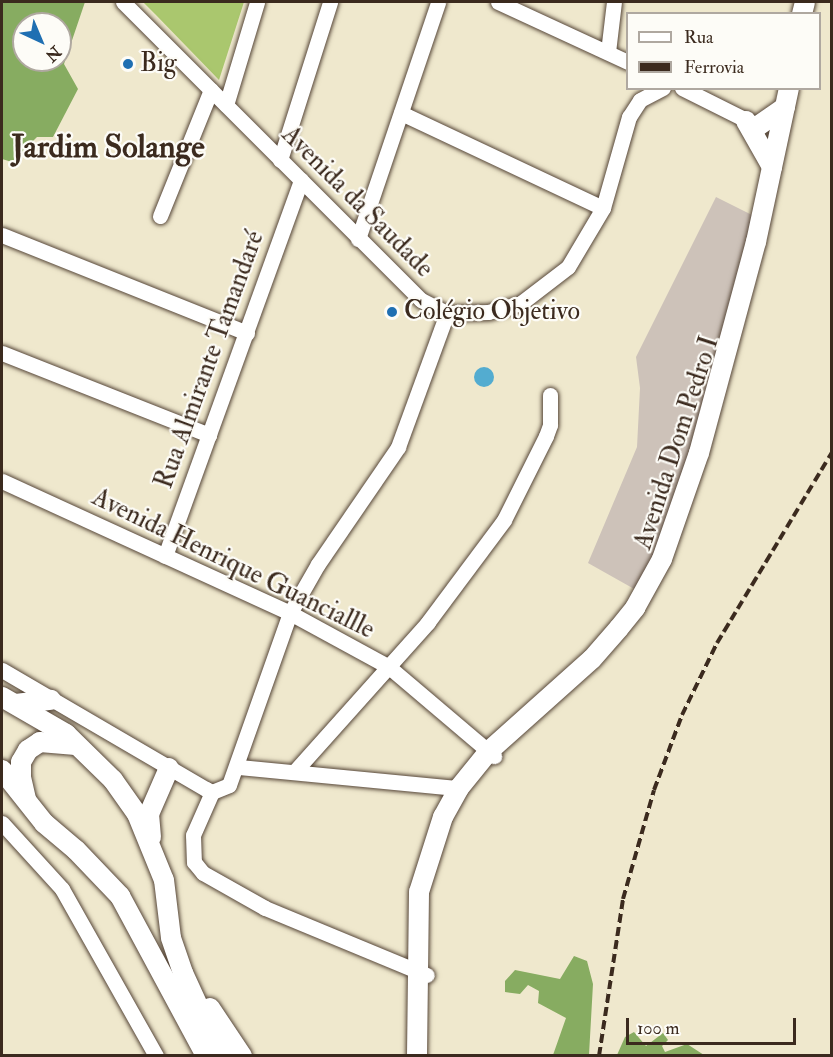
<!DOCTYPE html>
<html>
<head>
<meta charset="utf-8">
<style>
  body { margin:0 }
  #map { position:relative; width:833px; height:1057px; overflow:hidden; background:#efe8cd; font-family:"IM FELL Double Pica",serif }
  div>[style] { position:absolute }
  .industrial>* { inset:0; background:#cdc2b9 }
  .green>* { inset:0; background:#aac76e }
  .forest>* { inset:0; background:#87ac61 }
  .water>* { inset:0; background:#53acd0 }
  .round { border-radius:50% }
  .roads { filter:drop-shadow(0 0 2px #564638) drop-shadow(0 0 2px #564638) }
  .minor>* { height:15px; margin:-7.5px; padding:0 7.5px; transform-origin:7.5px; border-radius:7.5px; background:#fff }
  .major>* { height:20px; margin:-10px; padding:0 10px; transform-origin:10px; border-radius:10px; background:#fff }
  .rail>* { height:4px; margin-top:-2px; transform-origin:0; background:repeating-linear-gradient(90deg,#3b2a1e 0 9px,transparent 0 13.5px) }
  .dots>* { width:16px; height:16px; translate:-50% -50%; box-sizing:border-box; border:3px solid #fdfcf7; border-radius:50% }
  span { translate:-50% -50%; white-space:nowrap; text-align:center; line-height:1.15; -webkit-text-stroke:4.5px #fdfcf7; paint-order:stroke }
  .poi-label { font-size:26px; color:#3b2a1e }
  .left { translate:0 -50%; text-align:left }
  .street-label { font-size:26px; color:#3b2a1e }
  .district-label { font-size:32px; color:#3b2a1e; font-weight:700 }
  .frame { position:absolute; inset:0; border:3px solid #3b2a1e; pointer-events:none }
  .legend { position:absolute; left:626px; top:12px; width:195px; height:78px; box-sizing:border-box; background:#fdfcf7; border:2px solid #afa8a0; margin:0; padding:8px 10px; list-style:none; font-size:18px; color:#3b2a1e }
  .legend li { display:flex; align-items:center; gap:12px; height:30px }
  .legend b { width:30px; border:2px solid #afa8a0 }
  .north { position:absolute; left:12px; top:12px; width:60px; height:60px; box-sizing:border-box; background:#fdfcf7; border:2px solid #afa8a0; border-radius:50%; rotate:136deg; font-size:16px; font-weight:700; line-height:24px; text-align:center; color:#3b2a1e }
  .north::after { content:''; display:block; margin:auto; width:21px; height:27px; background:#1f6fb2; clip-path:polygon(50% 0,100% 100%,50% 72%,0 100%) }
  .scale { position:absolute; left:626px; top:1018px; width:170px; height:27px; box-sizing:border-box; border:3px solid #3b2a1e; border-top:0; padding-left:8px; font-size:18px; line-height:21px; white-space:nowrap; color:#3b2a1e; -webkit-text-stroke:4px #fdfcf7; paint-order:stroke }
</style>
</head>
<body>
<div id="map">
  <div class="industrial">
    <i style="clip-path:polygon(716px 197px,758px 218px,722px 354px,657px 559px,636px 590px,588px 563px,637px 447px,640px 388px,636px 357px)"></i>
  </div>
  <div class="green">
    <i style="clip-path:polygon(143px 2px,244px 2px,219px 80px,155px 14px)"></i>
  </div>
  <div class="forest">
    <i style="clip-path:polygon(evenodd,2px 2px,85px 2px,64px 64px,78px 89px,53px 137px,37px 137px,12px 162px,2px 159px,2px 2px,24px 24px,60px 24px,60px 60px,24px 60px,24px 24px)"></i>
    <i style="clip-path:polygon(574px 956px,587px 961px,593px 984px,589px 1055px,553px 1055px,566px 1018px,538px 1003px,539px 991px,528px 985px,520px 994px,505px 992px,505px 981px,515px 970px,560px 979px)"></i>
    <i style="clip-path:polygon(634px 1032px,646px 1046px,663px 1033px,668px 1040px,662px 1046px,665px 1052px,687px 1044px,704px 1055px,617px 1055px,625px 1037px)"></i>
  </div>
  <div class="water">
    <i class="round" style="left:474px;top:367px;width:20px;height:20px"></i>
  </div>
  <div class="roads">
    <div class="minor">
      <i style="left:123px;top:2px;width:421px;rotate:45deg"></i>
      <i style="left:421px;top:300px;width:29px;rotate:27deg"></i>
      <i style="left:447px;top:313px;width:41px;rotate:-1.4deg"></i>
      <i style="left:488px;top:312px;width:34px;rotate:-15deg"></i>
      <i style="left:521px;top:303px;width:59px;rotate:-37.5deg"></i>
      <i style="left:568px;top:267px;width:69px;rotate:-59.3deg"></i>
      <i style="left:603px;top:208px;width:95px;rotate:-74.1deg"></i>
      <i style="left:629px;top:117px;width:20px;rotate:-57deg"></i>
      <i style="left:640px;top:100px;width:26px;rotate:-28deg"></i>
      <i style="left:498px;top:2px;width:143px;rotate:24.8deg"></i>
      <i style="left:608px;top:52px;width:50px;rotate:-83.2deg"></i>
      <i style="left:682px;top:88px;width:80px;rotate:26.6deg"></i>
      <i style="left:226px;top:105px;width:108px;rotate:-73.2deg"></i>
      <i style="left:401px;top:113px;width:223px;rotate:25.2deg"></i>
      <i style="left:280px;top:160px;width:166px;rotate:-72.4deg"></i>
      <i style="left:160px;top:216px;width:136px;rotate:-68deg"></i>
      <i style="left:2px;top:235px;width:264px;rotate:21.8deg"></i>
      <i style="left:358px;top:239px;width:250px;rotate:-71.3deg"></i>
      <i style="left:2px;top:353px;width:223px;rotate:21.6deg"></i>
      <i style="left:2px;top:481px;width:317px;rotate:24.6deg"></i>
      <i style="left:290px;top:613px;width:113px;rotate:28.6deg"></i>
      <i style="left:389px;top:667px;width:138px;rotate:40.3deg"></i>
      <i style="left:165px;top:556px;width:400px;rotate:-70.1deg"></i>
      <i style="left:2px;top:670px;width:236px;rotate:30.3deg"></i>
      <i style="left:206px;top:789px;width:7px;rotate:27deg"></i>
      <i style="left:212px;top:792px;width:18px;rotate:-22deg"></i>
      <i style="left:229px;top:785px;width:182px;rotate:-70.5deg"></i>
      <i style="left:290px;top:613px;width:56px;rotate:-60.3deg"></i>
      <i style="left:318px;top:564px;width:142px;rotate:-55.6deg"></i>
      <i style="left:398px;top:447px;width:143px;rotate:-69.9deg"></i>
      <i style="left:239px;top:767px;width:221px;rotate:5.5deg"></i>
      <i style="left:295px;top:771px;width:200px;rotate:-48.2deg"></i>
      <i style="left:428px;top:622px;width:127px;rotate:-53.3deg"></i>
      <i style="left:504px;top:520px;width:94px;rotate:-63.4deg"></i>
      <i style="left:546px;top:436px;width:12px;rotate:-70deg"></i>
      <i style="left:550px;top:425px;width:30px;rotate:-90deg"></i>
      <i style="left:212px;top:792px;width:47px;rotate:113.8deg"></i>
      <i style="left:193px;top:835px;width:27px;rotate:88deg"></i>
      <i style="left:194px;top:862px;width:14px;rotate:51deg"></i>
      <i style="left:203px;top:873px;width:71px;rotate:29.4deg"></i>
      <i style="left:265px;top:908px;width:175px;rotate:22.5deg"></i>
      <i style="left:2px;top:823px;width:89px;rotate:47.7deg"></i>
      <i style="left:62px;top:889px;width:192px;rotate:60.6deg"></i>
    </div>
    <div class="major">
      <i style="left:802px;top:14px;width:12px;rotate:-76deg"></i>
      <i style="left:746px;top:121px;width:53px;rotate:60.5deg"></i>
      <i style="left:758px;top:126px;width:33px;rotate:-35deg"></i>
      <i style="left:2px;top:697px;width:74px;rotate:30deg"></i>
      <i style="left:66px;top:734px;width:66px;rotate:44.4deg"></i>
      <i style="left:113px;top:780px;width:42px;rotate:54.8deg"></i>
      <i style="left:137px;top:814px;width:71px;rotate:67.8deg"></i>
      <i style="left:164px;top:880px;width:58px;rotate:83.1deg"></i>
      <i style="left:171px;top:938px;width:37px;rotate:71deg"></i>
      <i style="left:183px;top:973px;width:91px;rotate:65.4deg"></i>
      <i style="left:16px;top:704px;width:35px;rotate:-7deg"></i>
      <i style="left:2px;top:770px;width:68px;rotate:51.6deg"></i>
      <i style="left:44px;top:823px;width:42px;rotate:40.2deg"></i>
      <i style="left:76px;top:850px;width:64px;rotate:46.3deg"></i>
      <i style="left:120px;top:896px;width:182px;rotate:61.7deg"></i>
      <i style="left:26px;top:799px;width:22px;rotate:-103deg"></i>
      <i style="left:21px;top:778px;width:16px;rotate:-90deg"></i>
      <i style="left:21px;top:762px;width:14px;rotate:-60deg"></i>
      <i style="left:28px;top:750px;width:14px;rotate:-34deg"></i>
      <i style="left:40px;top:742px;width:36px;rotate:5deg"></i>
      <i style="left:151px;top:837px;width:23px;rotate:-95deg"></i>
      <i style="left:149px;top:814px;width:50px;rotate:-66.5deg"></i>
      <i style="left:210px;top:1008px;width:58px;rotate:56.3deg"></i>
      <i style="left:417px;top:1056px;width:164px;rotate:-89.3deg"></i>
      <i style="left:419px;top:892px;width:79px;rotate:-72.3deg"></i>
      <i style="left:443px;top:817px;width:33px;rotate:-61deg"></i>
      <i style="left:459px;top:788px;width:48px;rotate:-51deg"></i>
      <i style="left:489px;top:751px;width:138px;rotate:-41.8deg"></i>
      <i style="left:592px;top:659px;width:41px;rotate:-48.9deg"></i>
      <i style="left:619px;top:628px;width:26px;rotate:-51deg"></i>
      <i style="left:635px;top:608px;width:56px;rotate:-61.1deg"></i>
      <i style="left:662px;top:559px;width:112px;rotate:-70.8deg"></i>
      <i style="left:699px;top:453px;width:219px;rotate:-74.9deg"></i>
      <i style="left:756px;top:242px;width:157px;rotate:-77.9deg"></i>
    </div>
  </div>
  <div class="rail">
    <i style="left:599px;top:1056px;width:159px;rotate:-81.3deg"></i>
    <i style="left:623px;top:899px;width:113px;rotate:-74.1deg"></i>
    <i style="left:654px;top:790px;width:80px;rotate:-69.5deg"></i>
    <i style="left:682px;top:715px;width:80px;rotate:-64.1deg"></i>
    <i style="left:717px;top:643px;width:223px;rotate:-58.9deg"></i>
  </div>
  <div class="dots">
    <i style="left:128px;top:64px;background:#1f6fb2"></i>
    <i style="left:392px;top:312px;background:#1f6fb2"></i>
  </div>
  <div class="poi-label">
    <span class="left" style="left:140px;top:64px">Big</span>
    <span class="left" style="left:404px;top:312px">Colégio Objetivo</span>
  </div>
  <div class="street-label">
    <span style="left:357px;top:202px;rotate:45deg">Avenida da Saudade</span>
    <span style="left:210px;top:360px;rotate:-70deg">Rua Almirante Tamandaré</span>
    <span style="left:677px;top:443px;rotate:-72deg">Avenida Dom Pedro I</span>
    <span style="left:233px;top:564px;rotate:26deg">Avenida Henrique Guanciallle</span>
  </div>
  <div class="district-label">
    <span style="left:108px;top:147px">Jardim Solange</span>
  </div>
  <div class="frame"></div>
  <ul class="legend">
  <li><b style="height:8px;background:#fff"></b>Rua</li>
  <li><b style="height:8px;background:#3b2a1e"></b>Ferrovia</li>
  </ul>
  <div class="north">N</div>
  <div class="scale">100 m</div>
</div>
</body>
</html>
